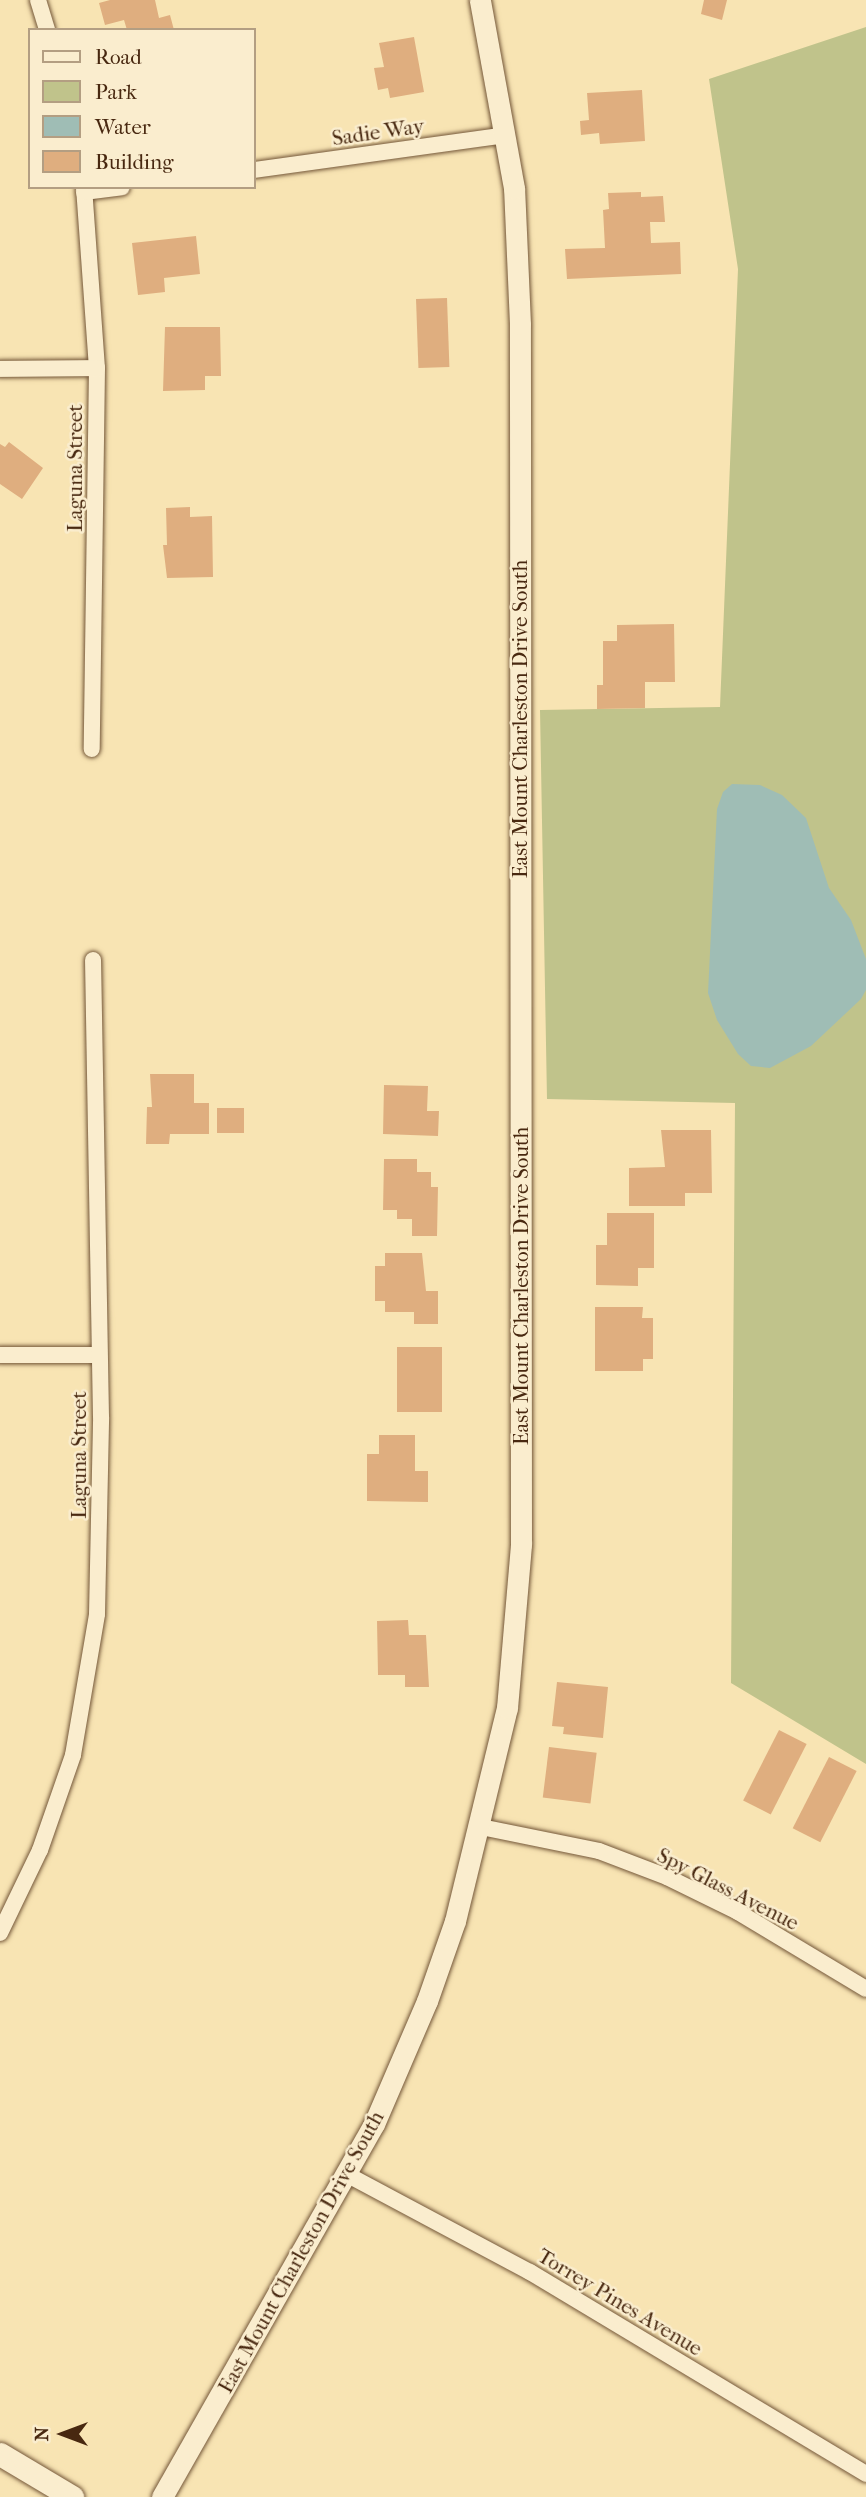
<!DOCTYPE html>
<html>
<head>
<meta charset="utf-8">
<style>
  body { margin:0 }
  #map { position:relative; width:866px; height:2497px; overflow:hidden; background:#f8e4b3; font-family:"IM FELL French Canon",serif }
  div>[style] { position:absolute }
  .green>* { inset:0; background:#c0c38b }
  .water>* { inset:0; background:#9fbdb5 }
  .building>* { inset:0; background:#dfae7f; transform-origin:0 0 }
  .roads { filter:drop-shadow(0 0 2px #745739) drop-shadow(0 0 2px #745739) }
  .minor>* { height:16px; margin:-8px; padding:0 8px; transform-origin:8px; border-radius:8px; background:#faedce }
  .tertiary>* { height:21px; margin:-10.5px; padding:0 10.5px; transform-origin:10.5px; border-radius:10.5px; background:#faedce }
  .secondary>* { height:23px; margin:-11.5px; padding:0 11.5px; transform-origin:11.5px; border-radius:11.5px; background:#faedce }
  span { translate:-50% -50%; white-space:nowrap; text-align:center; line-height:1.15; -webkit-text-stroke:5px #faedce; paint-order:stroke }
  .street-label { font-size:21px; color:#482810 }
  .legend { position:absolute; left:28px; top:28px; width:228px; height:161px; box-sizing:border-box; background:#faedce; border:2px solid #b39e82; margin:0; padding:9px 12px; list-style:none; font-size:21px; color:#482810 }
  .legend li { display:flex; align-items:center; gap:14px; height:35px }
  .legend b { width:35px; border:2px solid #b39e82 }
  .north { position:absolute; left:28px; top:2399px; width:70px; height:70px; -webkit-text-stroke:5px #faedce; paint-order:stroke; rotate:270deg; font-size:19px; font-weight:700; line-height:28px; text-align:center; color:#482810 }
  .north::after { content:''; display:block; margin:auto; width:24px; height:32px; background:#482810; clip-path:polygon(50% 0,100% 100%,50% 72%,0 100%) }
</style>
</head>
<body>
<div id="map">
  <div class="green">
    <i style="clip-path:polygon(866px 27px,866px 1764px,731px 1683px,735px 1103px,547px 1099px,540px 710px,720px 707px,738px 269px,709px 79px)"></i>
  </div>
  <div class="water">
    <i style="clip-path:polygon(732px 784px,760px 785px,782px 795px,806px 818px,829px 888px,851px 920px,866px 959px,866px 990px,861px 999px,811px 1046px,770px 1068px,751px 1066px,738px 1054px,717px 1020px,708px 993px,717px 809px,723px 792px)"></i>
  </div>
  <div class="building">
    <i style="clip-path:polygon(110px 0,155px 0,159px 18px,170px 15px,174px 30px,127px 30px,124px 20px,105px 25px,99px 3px)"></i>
    <i style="clip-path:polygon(704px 0,727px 0,722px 20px,701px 14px)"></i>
    <i style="clip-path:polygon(414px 37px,424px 92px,390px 98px,388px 88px,378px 90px,374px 68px,384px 67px,379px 43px)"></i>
    <i style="clip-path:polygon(642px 90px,645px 141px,600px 144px,599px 133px,581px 135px,580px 121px,589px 120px,587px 93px)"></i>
    <i style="clip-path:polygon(641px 192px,641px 197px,663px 196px,665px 222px,650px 222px,651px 243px,680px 242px,681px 274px,567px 279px,565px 249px,605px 248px,603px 210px,609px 209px,608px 193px)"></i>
    <i style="clip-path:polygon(196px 236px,200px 274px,164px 278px,165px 292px,138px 295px,132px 243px)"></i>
    <i style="left:447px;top:298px;width:69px;height:31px;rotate:88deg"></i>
    <i style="clip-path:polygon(165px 327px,220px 327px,221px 376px,205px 376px,205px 390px,163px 391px)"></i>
    <i style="clip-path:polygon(9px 442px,43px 468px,22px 499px,0 484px,0 444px,5px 447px)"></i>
    <i style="clip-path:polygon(190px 507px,190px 517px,212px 516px,213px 577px,167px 578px,163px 545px,167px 545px,166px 508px)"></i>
    <i style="clip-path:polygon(674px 624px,675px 682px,645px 682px,645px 708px,597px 709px,597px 685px,603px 685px,603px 641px,617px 641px,617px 625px)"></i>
    <i style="clip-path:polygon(150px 1074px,194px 1074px,194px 1103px,209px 1103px,209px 1134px,170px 1134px,169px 1144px,146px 1144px,147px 1107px,152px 1107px)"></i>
    <i style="clip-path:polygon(384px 1085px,428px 1086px,427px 1111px,439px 1111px,438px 1136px,383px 1134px)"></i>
    <i style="left:217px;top:1108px;width:27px;height:25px"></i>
    <i style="clip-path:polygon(661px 1130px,711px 1130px,712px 1193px,685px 1193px,685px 1206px,629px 1206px,629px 1168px,665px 1167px)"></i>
    <i style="clip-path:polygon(384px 1159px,417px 1159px,417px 1172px,431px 1172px,431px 1187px,438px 1187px,437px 1236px,412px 1236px,412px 1219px,397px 1219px,397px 1210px,383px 1210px)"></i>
    <i style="clip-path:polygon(607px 1213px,654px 1213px,654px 1268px,638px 1268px,638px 1286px,596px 1285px,596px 1245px,607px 1245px)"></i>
    <i style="clip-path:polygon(385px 1253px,422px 1253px,426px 1291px,438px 1291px,438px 1324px,414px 1324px,414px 1312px,385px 1312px,385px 1301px,375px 1301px,375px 1266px,385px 1266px)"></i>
    <i style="clip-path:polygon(595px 1307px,643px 1307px,642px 1318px,653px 1318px,653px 1359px,643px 1359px,643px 1371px,595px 1371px)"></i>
    <i style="left:397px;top:1347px;width:45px;height:65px"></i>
    <i style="clip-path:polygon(379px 1435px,415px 1435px,415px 1471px,428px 1471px,428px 1502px,367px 1501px,367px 1454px,379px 1454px)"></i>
    <i style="clip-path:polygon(408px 1620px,409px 1635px,426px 1635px,429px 1687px,405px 1687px,405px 1675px,378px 1675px,377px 1621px)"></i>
    <i style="clip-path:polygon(557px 1682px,608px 1687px,603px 1738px,563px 1734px,564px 1727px,552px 1726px)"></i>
    <i style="left:779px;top:1730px;width:31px;height:79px;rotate:27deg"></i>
    <i style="left:549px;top:1747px;width:48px;height:51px;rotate:7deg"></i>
    <i style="left:829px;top:1757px;width:31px;height:80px;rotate:27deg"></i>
  </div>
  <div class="roads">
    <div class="minor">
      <i style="left:38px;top:0;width:31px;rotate:73deg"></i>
      <i style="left:254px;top:170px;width:255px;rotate:-7.9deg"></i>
      <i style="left:84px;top:187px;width:181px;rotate:85.9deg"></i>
      <i style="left:97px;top:368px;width:381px;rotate:90.8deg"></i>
      <i style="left:84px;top:192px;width:38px;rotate:-7deg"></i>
      <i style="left:0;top:369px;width:97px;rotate:-0.6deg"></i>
      <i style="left:0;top:1355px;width:99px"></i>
      <i style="left:481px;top:1827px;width:120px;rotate:11.5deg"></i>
      <i style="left:599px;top:1851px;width:73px;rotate:20.9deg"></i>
      <i style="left:667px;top:1877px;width:79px;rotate:26.2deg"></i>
      <i style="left:738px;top:1912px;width:149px;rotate:31deg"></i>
      <i style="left:0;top:1933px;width:92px;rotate:-64.3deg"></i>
      <i style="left:40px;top:1850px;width:101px;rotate:-70.8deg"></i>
      <i style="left:73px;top:1755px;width:143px;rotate:-80.3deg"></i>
      <i style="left:97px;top:1614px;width:197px;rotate:-88.8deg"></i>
      <i style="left:101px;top:1417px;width:457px;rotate:-91deg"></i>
      <i style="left:348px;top:2175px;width:206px;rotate:28.1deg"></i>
      <i style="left:530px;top:2272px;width:392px;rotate:31deg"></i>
    </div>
    <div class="tertiary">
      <i style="left:162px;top:2497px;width:429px;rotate:-60.4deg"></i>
      <i style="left:374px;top:2124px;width:134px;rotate:-66.7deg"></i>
      <i style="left:427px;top:2001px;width:85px;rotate:-70.7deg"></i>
      <i style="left:455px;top:1921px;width:219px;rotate:-76.3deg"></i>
      <i style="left:507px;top:1708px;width:165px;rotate:-85.1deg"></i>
      <i style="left:521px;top:1544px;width:1220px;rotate:-90.05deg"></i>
      <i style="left:520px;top:324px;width:136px;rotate:-92.5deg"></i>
      <i style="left:514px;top:188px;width:191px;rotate:-100.3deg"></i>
    </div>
    <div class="secondary">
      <i style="left:0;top:2454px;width:84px;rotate:30.8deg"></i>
    </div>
  </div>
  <div class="street-label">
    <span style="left:378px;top:132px;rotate:-8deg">Sadie Way</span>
    <span style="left:75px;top:468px;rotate:-90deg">Laguna Street</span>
    <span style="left:520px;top:719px;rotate:-90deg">East Mount Charleston Drive South</span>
    <span style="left:521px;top:1286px;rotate:-90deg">East Mount Charleston Drive South</span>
    <span style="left:79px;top:1455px;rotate:-90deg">Laguna Street</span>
    <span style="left:728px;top:1889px;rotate:27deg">Spy Glass Avenue</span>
    <span style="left:301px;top:2252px;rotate:-61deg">East Mount Charleston Drive South</span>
    <span style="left:620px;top:2302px;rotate:31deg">Torrey Pines Avenue</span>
  </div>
  <ul class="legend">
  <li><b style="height:9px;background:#faedce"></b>Road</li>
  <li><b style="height:19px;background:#c0c38b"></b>Park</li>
  <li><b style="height:19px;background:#9fbdb5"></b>Water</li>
  <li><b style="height:19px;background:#dfae7f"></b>Building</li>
  </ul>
  <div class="north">N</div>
</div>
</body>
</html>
